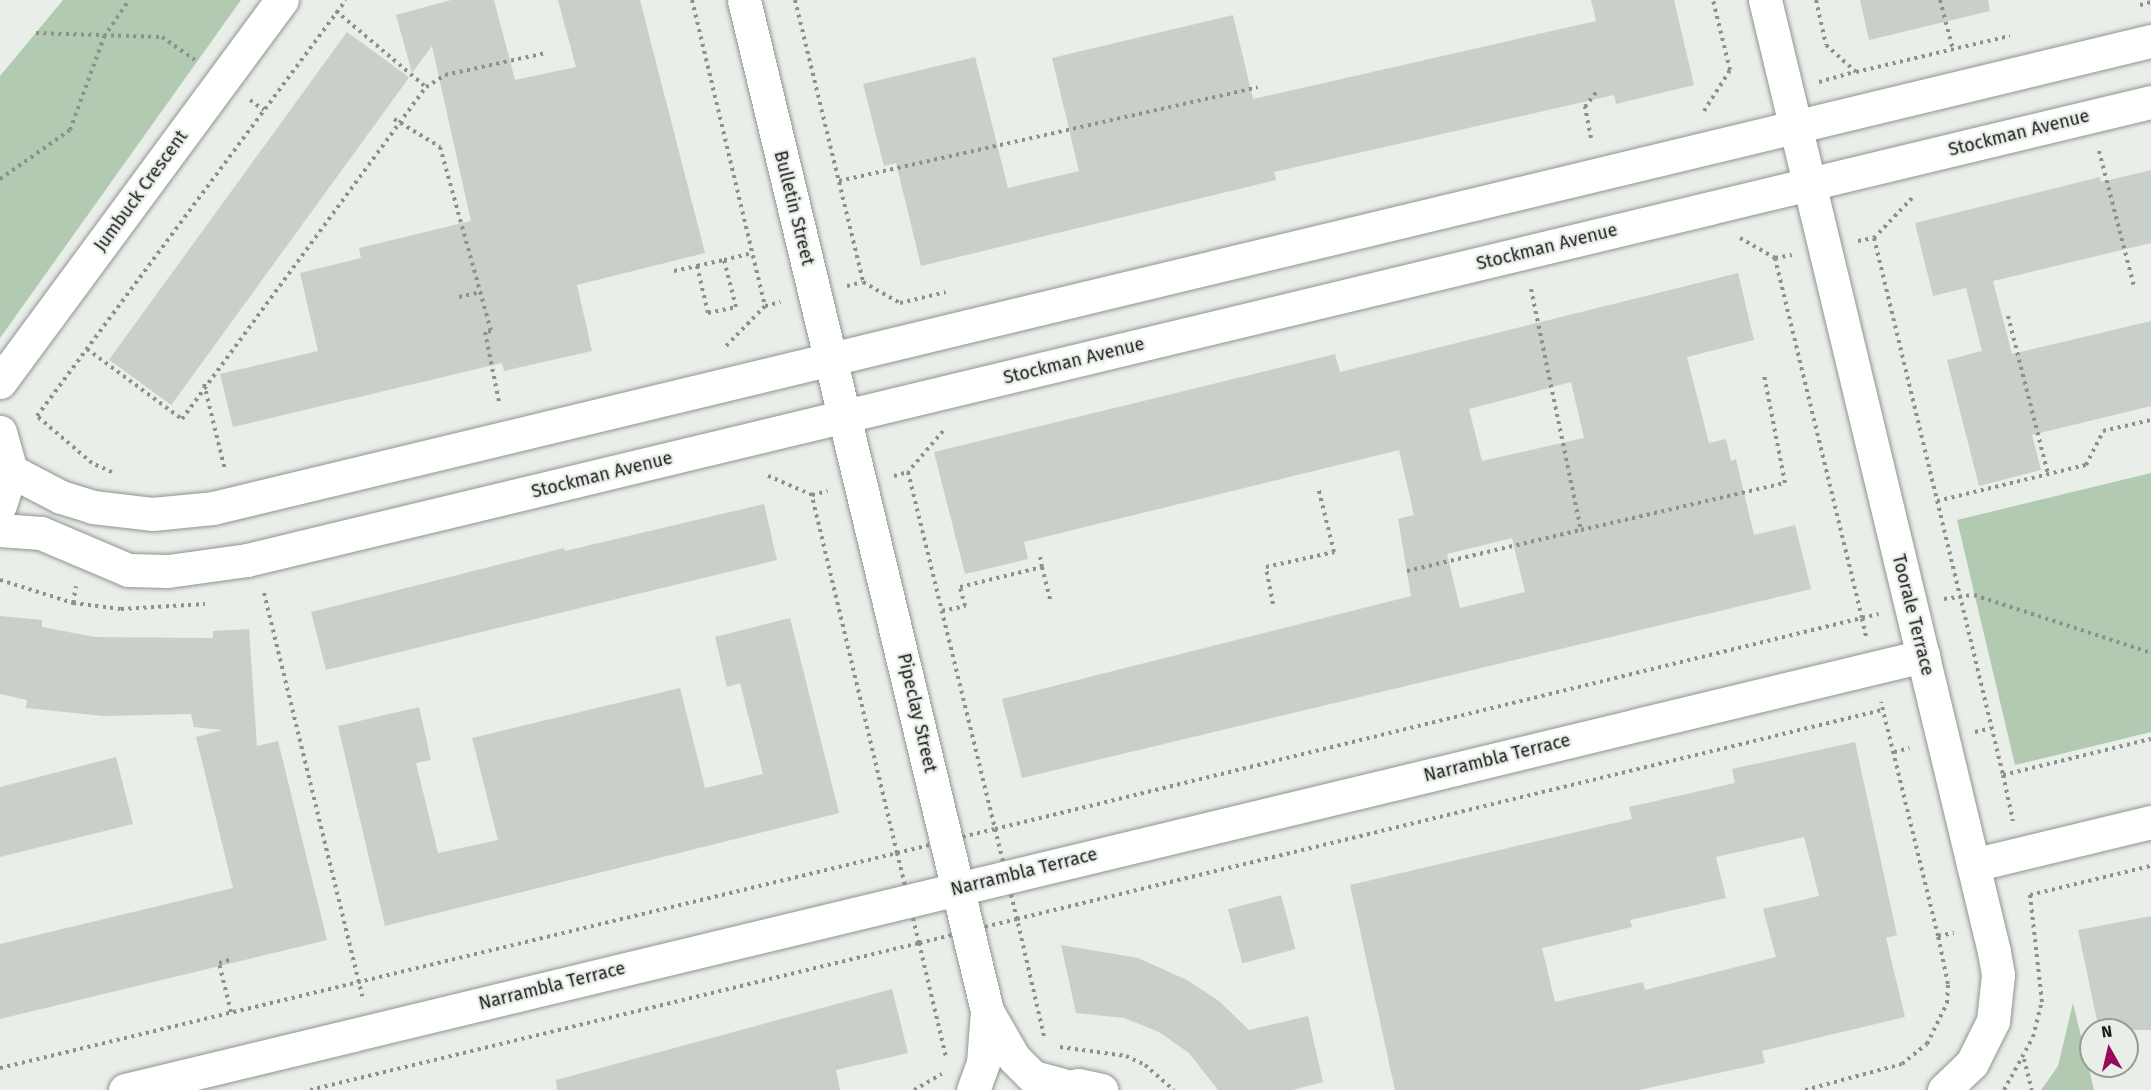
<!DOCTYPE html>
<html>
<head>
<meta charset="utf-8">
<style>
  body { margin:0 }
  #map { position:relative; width:2151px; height:1090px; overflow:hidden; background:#e9efe8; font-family:"Fira Sans",sans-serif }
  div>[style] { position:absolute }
  .green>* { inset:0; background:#b2c9b2 }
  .building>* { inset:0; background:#c9cfc9; transform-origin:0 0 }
  .path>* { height:4px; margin-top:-2px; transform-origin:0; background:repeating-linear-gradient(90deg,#8d918c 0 3px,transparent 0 7.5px) }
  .roads { filter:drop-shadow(0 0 2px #8f958f) drop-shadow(0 0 2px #8f958f) }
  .street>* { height:33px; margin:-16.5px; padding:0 16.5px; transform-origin:16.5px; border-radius:16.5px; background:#fff }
  .secondary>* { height:33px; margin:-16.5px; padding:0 16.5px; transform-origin:16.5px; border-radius:16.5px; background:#fff }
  span { translate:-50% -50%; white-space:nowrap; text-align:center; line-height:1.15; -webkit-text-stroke:4.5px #e9efe8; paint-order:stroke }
  .street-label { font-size:18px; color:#1a1d1a }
  .north { position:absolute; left:2079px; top:1018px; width:60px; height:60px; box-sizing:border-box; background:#e9efe8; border:2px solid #969b96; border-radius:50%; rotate:352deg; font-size:16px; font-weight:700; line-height:24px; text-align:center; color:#1a1d1a }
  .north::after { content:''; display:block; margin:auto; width:21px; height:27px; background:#9a0a5b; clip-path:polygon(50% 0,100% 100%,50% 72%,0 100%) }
</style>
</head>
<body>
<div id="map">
  <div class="green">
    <i style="clip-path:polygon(63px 0,241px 0,0 338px,0 76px)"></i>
    <i style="clip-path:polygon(2151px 473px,2151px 732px,2015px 765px,1957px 520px)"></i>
    <i style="clip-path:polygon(2073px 1003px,2094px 1090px,2041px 1090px,2058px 1066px)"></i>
  </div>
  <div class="building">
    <i style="clip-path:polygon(451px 0,494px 0,515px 80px,576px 67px,558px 0,640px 0,705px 253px,577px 285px,592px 351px,504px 371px,502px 363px,233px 427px,220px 374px,318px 351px,300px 273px,361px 258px,359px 248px,471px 221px,432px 46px,412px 73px,396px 15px)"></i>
    <i style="clip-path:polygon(1591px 0,1674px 0,1694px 85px,1616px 104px,1614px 95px,1274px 172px,1276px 180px,921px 266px,896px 163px,884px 166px,863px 84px,975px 57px,1008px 188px,1079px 171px,1052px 58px,1233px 15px,1253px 99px,1596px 21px)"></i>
    <i style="clip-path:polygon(1860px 0,1988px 0,1990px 11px,1869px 40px)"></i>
    <i style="left:347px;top:32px;width:77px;height:405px;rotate:36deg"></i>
    <i style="clip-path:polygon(2151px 170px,2151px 243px,1993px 281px,2012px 354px,2151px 321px,2151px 406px,2032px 435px,2041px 470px,1979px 486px,1947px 360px,1982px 351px,1966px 288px,1933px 296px,1915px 223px,2100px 177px,2101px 182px)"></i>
    <i style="clip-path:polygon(evenodd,1738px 273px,1754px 340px,1687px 357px,1709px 443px,1726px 439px,1731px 461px,1736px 459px,1754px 535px,1795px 525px,1811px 589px,1022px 778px,1002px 699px,1411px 596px,1398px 519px,1414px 515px,1399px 450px,1024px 542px,1028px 559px,965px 574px,934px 452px,1335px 354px,1340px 372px,1738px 273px,1571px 382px,1584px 438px,1482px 461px,1469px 409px,1571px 382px,1738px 273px,1512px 538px,1525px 592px,1460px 608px,1447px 554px,1512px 538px)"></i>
    <i style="clip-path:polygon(764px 504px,777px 560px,326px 670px,311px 612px,564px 548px,565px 551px)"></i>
    <i style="clip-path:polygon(0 616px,42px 620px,42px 627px,95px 637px,213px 638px,213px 631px,249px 629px,257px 746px,278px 741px,327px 940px,0 1019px,0 944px,233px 888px,196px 737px,223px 730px,194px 727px,191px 714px,103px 716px,26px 708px,27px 700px,0 694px)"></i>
    <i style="clip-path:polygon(790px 618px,839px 813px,385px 926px,338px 726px,419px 707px,431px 760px,416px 763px,438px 853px,498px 840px,472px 738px,680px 688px,705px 788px,763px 774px,740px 683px,727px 687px,715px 637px)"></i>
    <i style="clip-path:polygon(evenodd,1855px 742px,1897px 935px,1886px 938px,1905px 1017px,1762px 1051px,1765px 1063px,1639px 1090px,1395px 1090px,1350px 885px,1632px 819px,1629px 807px,1735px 783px,1732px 769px,1855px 742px,1804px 837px,1819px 896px,1763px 909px,1776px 957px,1645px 990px,1643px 982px,1555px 1002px,1542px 948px,1632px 927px,1630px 920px,1726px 898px,1716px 857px,1804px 837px)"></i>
    <i style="clip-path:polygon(116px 757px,133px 824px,0 857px,0 787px)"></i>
    <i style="left:1281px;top:895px;width:56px;height:55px;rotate:75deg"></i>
    <i style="clip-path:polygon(2151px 916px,2151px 1030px,2099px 1030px,2078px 930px)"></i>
    <i style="clip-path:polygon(1061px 945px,1138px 958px,1187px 980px,1219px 1001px,1249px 1030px,1308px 1016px,1323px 1082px,1292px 1090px,1218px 1090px,1189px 1053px,1159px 1032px,1124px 1018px,1076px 1013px)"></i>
    <i style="clip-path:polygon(892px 989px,908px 1053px,836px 1070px,840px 1090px,557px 1090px,556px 1080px)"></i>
  </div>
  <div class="path">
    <i style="left:692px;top:0;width:315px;rotate:76.6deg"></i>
    <i style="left:765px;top:306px;width:57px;rotate:134.3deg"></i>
    <i style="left:795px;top:0;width:290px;rotate:76.4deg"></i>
    <i style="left:863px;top:282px;width:43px;rotate:29.6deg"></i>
    <i style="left:900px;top:303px;width:47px;rotate:-13.4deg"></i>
    <i style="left:1816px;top:0;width:46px;rotate:77.5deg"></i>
    <i style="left:1826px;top:45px;width:40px;rotate:42deg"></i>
    <i style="left:1856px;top:72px;width:158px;rotate:-13.2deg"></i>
    <i style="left:1940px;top:0;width:52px;rotate:75.4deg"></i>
    <i style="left:2140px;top:5px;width:11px;rotate:-15deg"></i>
    <i style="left:336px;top:11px;width:118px;rotate:40.2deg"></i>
    <i style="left:36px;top:33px;width:126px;rotate:1.8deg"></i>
    <i style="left:162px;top:37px;width:40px;rotate:34.9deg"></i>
    <i style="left:1819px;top:82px;width:37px;rotate:-16deg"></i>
    <i style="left:250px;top:100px;width:17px;rotate:36deg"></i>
    <i style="left:1704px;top:111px;width:49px;rotate:-57.6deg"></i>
    <i style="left:1730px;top:70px;width:72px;rotate:-103.7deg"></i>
    <i style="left:394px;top:119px;width:54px;rotate:31.3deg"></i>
    <i style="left:440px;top:147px;width:191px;rotate:74.5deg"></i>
    <i style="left:491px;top:331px;width:6px;rotate:171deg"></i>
    <i style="left:485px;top:332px;width:71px;rotate:78.7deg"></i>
    <i style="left:1591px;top:138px;width:32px;rotate:-101deg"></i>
    <i style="left:1585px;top:107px;width:20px;rotate:-53deg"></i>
    <i style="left:2099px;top:151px;width:139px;rotate:75.5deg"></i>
    <i style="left:0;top:179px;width:85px;rotate:-35deg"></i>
    <i style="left:70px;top:130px;width:99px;rotate:-69.9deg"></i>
    <i style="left:104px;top:37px;width:45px;rotate:-56deg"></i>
    <i style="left:839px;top:181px;width:429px;rotate:-12.6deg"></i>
    <i style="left:1912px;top:198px;width:55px;rotate:133.5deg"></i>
    <i style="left:1874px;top:238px;width:552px;rotate:76.49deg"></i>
    <i style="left:2003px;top:775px;width:152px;rotate:-13.7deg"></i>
    <i style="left:1740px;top:238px;width:40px;rotate:29.7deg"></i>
    <i style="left:1775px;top:258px;width:17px;rotate:-10deg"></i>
    <i style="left:1858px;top:241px;width:16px;rotate:-11deg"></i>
    <i style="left:697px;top:266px;width:28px;rotate:-13deg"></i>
    <i style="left:674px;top:271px;width:24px;rotate:-12deg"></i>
    <i style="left:697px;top:266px;width:48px;rotate:76.8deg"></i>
    <i style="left:708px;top:313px;width:29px;rotate:-12deg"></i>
    <i style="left:736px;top:307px;width:49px;rotate:-104.3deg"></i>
    <i style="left:724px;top:260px;width:29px;rotate:-14deg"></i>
    <i style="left:847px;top:286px;width:16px;rotate:-14deg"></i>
    <i style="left:1531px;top:289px;width:246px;rotate:78.3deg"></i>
    <i style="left:1581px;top:530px;width:209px;rotate:-13deg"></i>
    <i style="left:1785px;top:483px;width:110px;rotate:-101deg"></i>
    <i style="left:459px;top:297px;width:23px;rotate:-13deg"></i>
    <i style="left:765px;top:306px;width:16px;rotate:-14deg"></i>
    <i style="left:2008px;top:316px;width:163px;rotate:75.8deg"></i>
    <i style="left:87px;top:349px;width:118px;rotate:36.4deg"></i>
    <i style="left:182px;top:419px;width:412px;rotate:-53.7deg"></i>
    <i style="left:426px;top:87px;width:22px;rotate:-32deg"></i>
    <i style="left:445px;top:75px;width:103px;rotate:-12.3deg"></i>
    <i style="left:204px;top:384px;width:89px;rotate:76.3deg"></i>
    <i style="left:943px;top:431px;width:54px;rotate:130.5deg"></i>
    <i style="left:908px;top:472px;width:367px;rotate:76.3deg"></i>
    <i style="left:995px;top:829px;width:892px;rotate:-13.68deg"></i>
    <i style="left:1862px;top:618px;width:370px;rotate:-103.6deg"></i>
    <i style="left:112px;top:472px;width:22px;rotate:-156deg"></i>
    <i style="left:92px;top:463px;width:72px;rotate:-139.5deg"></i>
    <i style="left:37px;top:416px;width:518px;rotate:-53.4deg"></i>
    <i style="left:894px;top:476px;width:15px;rotate:-16deg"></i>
    <i style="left:812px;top:495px;width:16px;rotate:-14deg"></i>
    <i style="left:1937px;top:501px;width:153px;rotate:-13.6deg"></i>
    <i style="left:2086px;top:465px;width:38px;rotate:-63deg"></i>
    <i style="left:2103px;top:431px;width:49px;rotate:-12.9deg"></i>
    <i style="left:1042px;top:567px;width:34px;rotate:76deg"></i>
    <i style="left:1407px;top:571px;width:179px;rotate:-13.3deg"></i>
    <i style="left:0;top:580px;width:77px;rotate:17.5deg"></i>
    <i style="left:73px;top:603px;width:48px;rotate:7.1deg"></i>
    <i style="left:121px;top:609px;width:84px;rotate:-3.4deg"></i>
    <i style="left:264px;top:593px;width:415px;rotate:76.3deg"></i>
    <i style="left:1944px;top:599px;width:30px;rotate:-8deg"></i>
    <i style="left:1974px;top:595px;width:186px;rotate:18.1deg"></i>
    <i style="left:73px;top:603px;width:17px;rotate:-80deg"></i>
    <i style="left:1273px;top:604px;width:38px;rotate:-101deg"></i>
    <i style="left:1266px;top:567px;width:70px;rotate:-12.4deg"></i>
    <i style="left:1334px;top:552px;width:67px;rotate:-103.8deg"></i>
    <i style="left:942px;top:611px;width:24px;rotate:-12deg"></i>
    <i style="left:965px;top:606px;width:20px;rotate:-105deg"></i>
    <i style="left:960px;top:587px;width:84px;rotate:-13.7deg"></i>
    <i style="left:1042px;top:567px;width:10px;rotate:-101deg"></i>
    <i style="left:1866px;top:636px;width:18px;rotate:-103deg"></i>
    <i style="left:1862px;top:618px;width:17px;rotate:-13deg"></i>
    <i style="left:1975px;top:732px;width:17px;rotate:-13deg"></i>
    <i style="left:1894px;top:752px;width:16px;rotate:-14deg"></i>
    <i style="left:2003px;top:775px;width:47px;rotate:77.7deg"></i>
    <i style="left:995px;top:829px;width:93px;rotate:76.3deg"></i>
    <i style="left:1017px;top:919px;width:101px;rotate:166.2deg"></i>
    <i style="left:919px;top:943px;width:93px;rotate:-103.7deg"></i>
    <i style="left:897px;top:853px;width:101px;rotate:-13.8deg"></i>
    <i style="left:1938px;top:936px;width:16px;rotate:-11deg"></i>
    <i style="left:231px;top:1012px;width:50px;rotate:-103.8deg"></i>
    <i style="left:219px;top:963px;width:15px;rotate:-16deg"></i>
    <i style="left:1044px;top:1036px;width:120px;rotate:-103deg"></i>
    <i style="left:1017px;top:919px;width:890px;rotate:-13.58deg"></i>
    <i style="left:1060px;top:1047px;width:67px;rotate:7.8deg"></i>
    <i style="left:1126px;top:1056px;width:21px;rotate:25deg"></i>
    <i style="left:1145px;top:1065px;width:38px;rotate:41deg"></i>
    <i style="left:2024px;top:1059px;width:32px;rotate:76deg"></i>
    <i style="left:0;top:1068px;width:922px;rotate:-13.48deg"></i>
    <i style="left:897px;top:853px;width:368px;rotate:-103.4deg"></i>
    <i style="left:812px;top:495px;width:52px;rotate:-156.4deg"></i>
    <i style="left:310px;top:1090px;width:626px;rotate:-13.57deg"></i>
    <i style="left:919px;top:943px;width:117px;rotate:76.7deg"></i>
    <i style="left:914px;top:1090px;width:32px;rotate:-30deg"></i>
    <i style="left:1805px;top:1090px;width:100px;rotate:-15deg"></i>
    <i style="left:1902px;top:1064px;width:32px;rotate:-39deg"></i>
    <i style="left:1927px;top:1044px;width:46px;rotate:-64deg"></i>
    <i style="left:1947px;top:1003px;width:19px;rotate:-87deg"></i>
    <i style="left:1948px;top:984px;width:49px;rotate:-101.8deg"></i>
    <i style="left:1938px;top:936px;width:241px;rotate:-103.7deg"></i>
    <i style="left:2004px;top:1090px;width:60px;rotate:-61.3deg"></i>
    <i style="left:2033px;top:1037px;width:36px;rotate:-76deg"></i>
    <i style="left:2042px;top:1002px;width:108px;rotate:-96.4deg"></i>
    <i style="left:2030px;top:895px;width:124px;rotate:-13.5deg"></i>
  </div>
  <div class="roads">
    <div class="street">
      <i style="left:744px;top:0;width:1040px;rotate:76.48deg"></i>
      <i style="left:987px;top:1011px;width:52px;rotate:94.4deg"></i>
      <i style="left:983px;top:1063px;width:29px;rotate:110deg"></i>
      <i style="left:1765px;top:0;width:979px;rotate:76.47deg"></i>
      <i style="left:1994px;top:952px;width:23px;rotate:80deg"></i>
      <i style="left:1998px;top:975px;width:46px;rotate:96.2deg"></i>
      <i style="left:1993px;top:1021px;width:47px;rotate:116.6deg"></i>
      <i style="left:1972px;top:1063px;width:39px;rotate:136deg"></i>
      <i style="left:0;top:382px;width:475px;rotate:-53.6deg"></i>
      <i style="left:1973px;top:865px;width:183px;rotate:-13.6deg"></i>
      <i style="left:987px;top:1011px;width:54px;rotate:60.1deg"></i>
      <i style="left:1014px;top:1058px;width:27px;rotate:45deg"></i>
      <i style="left:1033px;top:1077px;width:30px;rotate:15deg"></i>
      <i style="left:125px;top:1090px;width:1850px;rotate:-13.57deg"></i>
      <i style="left:1040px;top:1090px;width:38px;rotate:-7deg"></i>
      <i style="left:1078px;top:1085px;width:24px;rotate:12deg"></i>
    </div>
    <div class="secondary">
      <i style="left:0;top:432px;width:41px;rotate:74.2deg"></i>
      <i style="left:11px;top:471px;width:36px;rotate:108deg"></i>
      <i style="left:11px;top:471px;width:56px;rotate:27.5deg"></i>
      <i style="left:61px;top:497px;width:34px;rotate:17deg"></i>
      <i style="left:93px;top:507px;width:59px;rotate:6.8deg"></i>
      <i style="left:152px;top:514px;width:61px;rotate:-5.6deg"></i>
      <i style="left:213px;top:508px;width:1993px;rotate:-13.55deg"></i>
      <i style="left:0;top:530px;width:41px;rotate:4.2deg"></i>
      <i style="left:41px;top:533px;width:95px;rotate:23deg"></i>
      <i style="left:128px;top:570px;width:40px;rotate:1.4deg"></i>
      <i style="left:168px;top:571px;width:80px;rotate:-7.9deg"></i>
      <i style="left:247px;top:560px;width:1958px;rotate:-13.53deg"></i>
    </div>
  </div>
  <div class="street-label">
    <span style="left:2019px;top:133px;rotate:-14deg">Stockman Avenue</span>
    <span style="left:141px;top:191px;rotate:-54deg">Jumbuck Crescent</span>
    <span style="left:794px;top:208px;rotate:76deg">Bulletin Street</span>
    <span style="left:1547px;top:247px;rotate:-14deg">Stockman Avenue</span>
    <span style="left:1074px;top:361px;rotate:-14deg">Stockman Avenue</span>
    <span style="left:602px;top:475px;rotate:-14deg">Stockman Avenue</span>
    <span style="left:1913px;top:615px;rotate:76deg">Toorale Terrace</span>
    <span style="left:917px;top:713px;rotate:77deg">Pipeclay Street</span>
    <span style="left:1497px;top:758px;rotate:-14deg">Narrambla Terrace</span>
    <span style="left:1024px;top:872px;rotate:-14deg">Narrambla Terrace</span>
    <span style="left:552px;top:986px;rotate:-14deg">Narrambla Terrace</span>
  </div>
  <div class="north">N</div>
</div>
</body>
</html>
